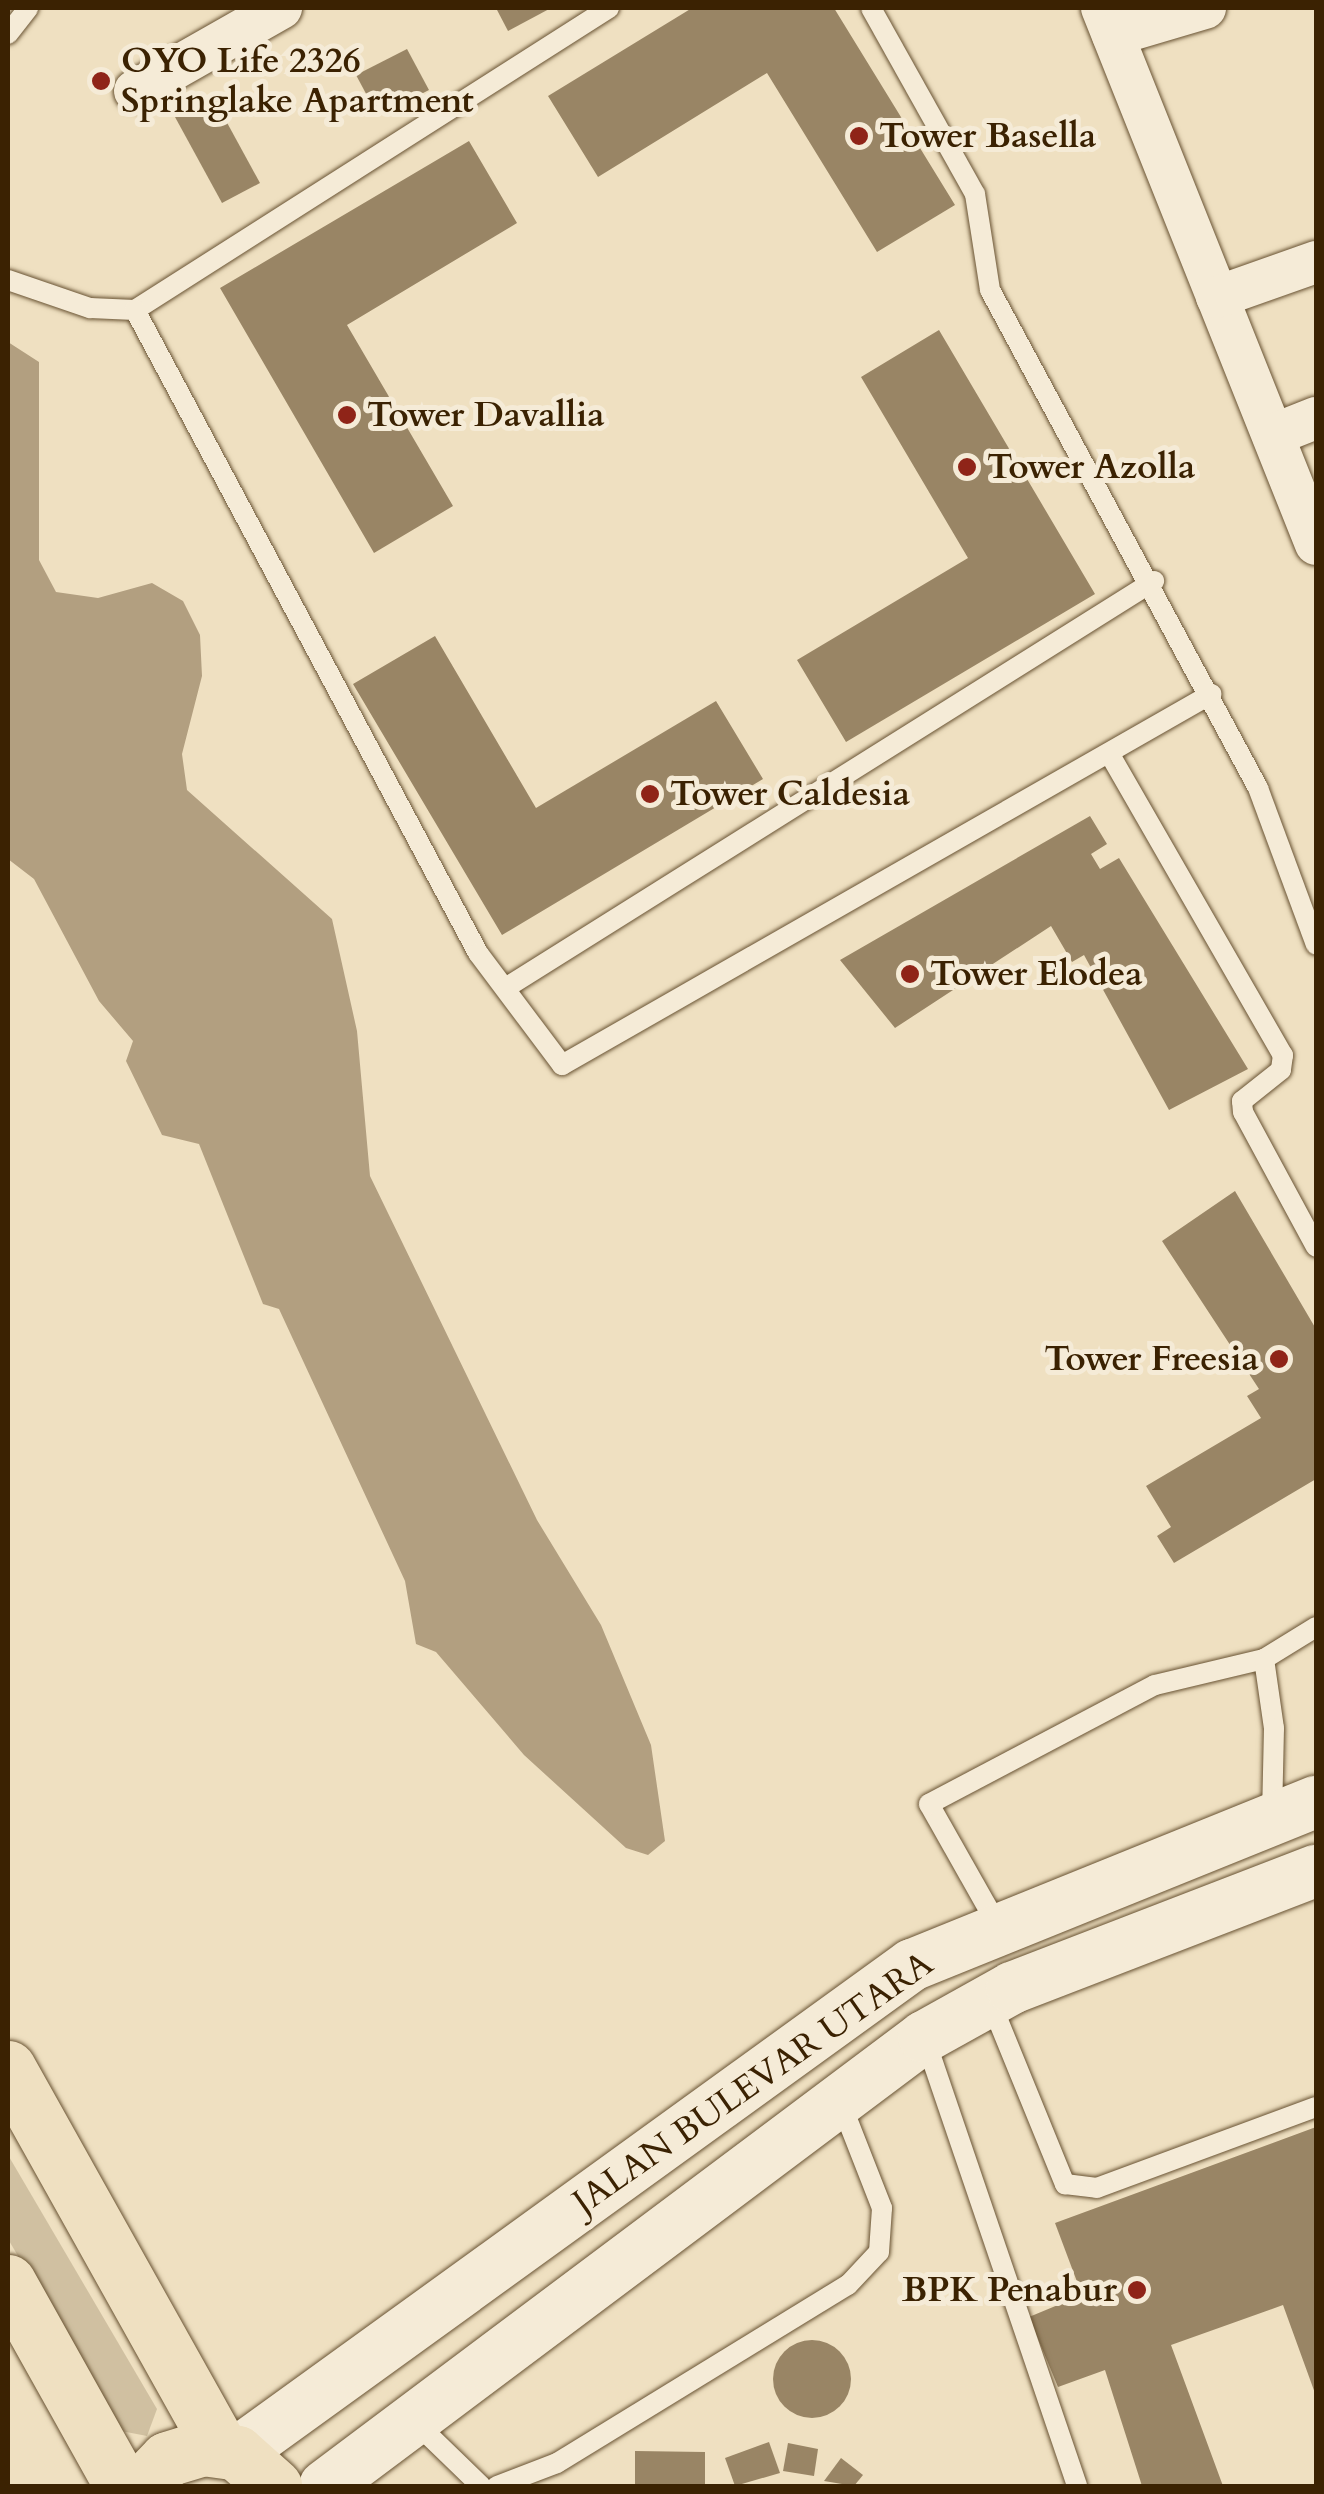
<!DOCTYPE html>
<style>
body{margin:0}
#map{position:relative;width:1324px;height:2494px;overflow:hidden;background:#efe0c1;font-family:Cardo,serif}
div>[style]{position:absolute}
.green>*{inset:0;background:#d0c0a1}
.water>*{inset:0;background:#b29f80}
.building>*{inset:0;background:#998565}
.round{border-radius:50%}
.roads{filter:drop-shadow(0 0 2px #685232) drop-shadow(0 0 2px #685232)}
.service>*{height:20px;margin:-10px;padding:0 10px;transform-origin:10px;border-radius:10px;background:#f5ebd7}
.minor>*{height:42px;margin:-21px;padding:0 21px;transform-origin:21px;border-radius:21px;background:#f5ebd7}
.tertiary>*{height:52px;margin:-26px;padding:0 26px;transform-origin:26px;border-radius:26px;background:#f5ebd7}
.primary>*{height:55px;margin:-27.5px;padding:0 27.5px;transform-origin:27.5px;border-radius:27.5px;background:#efe0c1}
.dots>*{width:28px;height:28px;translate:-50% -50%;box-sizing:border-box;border:5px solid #f5ebd7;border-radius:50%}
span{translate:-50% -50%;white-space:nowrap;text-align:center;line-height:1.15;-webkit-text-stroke:10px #f5ebd7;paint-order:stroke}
.poi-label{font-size:35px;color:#3b2202;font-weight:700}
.left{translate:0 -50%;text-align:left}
.right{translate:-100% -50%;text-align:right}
.street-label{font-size:35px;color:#3b2202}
.frame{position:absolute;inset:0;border:10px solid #3b2202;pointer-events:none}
</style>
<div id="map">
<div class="green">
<i style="clip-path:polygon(8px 2155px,157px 2409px,147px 2436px,121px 2431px,8px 2239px)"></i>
</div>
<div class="water">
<i style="clip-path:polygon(8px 342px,39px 362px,39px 560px,56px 592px,98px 598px,152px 583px,183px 601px,200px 635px,202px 676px,182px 754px,187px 790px,332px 919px,357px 1031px,370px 1176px,537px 1520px,601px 1625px,651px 1745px,665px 1841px,648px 1855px,626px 1848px,524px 1755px,436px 1652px,416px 1644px,405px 1581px,279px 1309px,263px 1304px,199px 1144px,162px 1135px,126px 1061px,133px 1041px,99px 1001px,34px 879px,8px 859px)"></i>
</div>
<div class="building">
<i style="clip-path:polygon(496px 8px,551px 8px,508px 31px)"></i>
<i style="clip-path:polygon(692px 8px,834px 8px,955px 205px,877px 252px,767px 73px,598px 177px,548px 96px)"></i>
<i style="clip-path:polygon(407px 49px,429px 90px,378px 116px,356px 75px)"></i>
<i style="clip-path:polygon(213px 97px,260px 183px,222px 203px,175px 117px)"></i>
<i style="clip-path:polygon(469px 141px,517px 223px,347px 325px,453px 506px,374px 553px,220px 288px)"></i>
<i style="clip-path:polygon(939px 330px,1095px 594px,846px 742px,797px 660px,968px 558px,861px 377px)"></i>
<i style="clip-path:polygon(435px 636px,536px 808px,716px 701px,763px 779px,502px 935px,353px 684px)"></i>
<i style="clip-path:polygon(1090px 816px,1107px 844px,1091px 854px,1100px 869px,1119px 858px,1248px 1069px,1169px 1110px,1084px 955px,1072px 962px,1051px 926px,895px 1028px,840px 960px)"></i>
<i style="clip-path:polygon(1235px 1191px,1316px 1329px,1316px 1479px,1174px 1563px,1157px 1536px,1171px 1527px,1146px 1486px,1261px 1418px,1247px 1396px,1259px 1389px,1162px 1241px)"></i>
<i style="clip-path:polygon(1316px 2127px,1316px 2396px,1283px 2305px,1171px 2345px,1223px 2486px,1142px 2486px,1105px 2370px,1058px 2387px,1029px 2317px,1082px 2295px,1055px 2223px)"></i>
<i class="round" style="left:773px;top:2340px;width:78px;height:78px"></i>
<i style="clip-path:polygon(769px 2442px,780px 2473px,735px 2486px,725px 2458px)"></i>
<i style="clip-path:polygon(788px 2443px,818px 2449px,814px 2476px,783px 2471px)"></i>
<i style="clip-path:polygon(635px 2451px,705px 2452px,705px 2485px,635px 2484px)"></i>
<i style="clip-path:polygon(841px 2458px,863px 2475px,854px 2486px,824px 2481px)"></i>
</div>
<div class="roads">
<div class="service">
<i style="left:871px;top:8px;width:213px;rotate:60.8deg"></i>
<i style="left:975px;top:194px;width:97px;rotate:81.1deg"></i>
<i style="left:990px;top:290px;width:566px;rotate:61.71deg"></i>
<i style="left:1258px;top:788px;width:167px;rotate:69.7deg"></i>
<i style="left:8px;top:34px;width:33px;rotate:-52deg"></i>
<i style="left:8px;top:280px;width:87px;rotate:18.9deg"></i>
<i style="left:90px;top:308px;width:45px;rotate:2.5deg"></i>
<i style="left:135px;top:310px;width:562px;rotate:-32.5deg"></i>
<i style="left:135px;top:310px;width:729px;rotate:61.92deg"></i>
<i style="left:478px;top:953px;width:140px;rotate:53.1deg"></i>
<i style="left:562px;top:1065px;width:748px;rotate:-29.75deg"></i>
<i style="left:1109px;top:753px;width:349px;rotate:60.1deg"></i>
<i style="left:1283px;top:1055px;width:15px;rotate:98deg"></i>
<i style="left:1281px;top:1070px;width:50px;rotate:141.5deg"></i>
<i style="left:1242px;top:1101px;width:11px;rotate:85deg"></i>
<i style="left:1243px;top:1112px;width:153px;rotate:61.6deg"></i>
<i style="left:507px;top:987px;width:764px;rotate:-32.11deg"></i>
<i style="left:1264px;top:1659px;width:70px;rotate:81.8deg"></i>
<i style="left:1274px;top:1728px;width:88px;rotate:91.3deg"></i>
<i style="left:998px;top:1926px;width:140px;rotate:-119.5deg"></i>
<i style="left:929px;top:1804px;width:255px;rotate:-27.8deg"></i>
<i style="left:1155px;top:1685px;width:112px;rotate:-13.4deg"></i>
<i style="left:1264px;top:1659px;width:61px;rotate:-31.6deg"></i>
<i style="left:991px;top:2003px;width:196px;rotate:67.8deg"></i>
<i style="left:1065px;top:2184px;width:32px;rotate:7deg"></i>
<i style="left:1097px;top:2188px;width:233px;rotate:-20.3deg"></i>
<i style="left:925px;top:2039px;width:472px;rotate:71.2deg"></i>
<i style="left:415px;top:2422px;width:92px;rotate:44.1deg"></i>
<i style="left:497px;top:2486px;width:64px;rotate:-21deg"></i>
<i style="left:557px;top:2463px;width:341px;rotate:-31.5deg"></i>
<i style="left:848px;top:2285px;width:45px;rotate:-46.8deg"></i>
<i style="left:879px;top:2252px;width:44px;rotate:-86.1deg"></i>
<i style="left:882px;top:2208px;width:115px;rotate:-111.4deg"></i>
</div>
<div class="minor">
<i style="left:1102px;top:8px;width:577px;rotate:68.24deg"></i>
<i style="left:1113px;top:35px;width:96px;rotate:-16.4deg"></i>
<i style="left:135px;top:91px;width:168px;rotate:-29.6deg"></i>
<i style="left:1217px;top:297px;width:105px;rotate:-19.5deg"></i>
<i style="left:1273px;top:435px;width:46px;rotate:-21.6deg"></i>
</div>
<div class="tertiary">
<i style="left:237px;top:2453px;width:833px;rotate:-35.87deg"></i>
<i style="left:912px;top:1965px;width:436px;rotate:-22deg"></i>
<i style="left:325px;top:2486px;width:749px;rotate:-36.85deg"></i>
<i style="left:924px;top:2037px;width:101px;rotate:-29.1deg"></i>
<i style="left:1012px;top:1988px;width:326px;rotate:-21.1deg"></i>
</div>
<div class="primary">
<i style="left:8px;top:2068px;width:435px;rotate:60.8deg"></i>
<i style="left:8px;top:2282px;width:234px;rotate:60.8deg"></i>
<i style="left:141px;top:2486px;width:37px;rotate:-46deg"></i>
<i style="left:167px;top:2459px;width:38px;rotate:-17deg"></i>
<i style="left:203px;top:2448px;width:34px;rotate:8deg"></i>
<i style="left:237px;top:2453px;width:50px;rotate:41.7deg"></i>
</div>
</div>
<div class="dots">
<i style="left:101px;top:81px;background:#8f2418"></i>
<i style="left:859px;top:136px;background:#8f2418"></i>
<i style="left:347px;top:415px;background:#8f2418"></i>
<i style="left:967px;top:467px;background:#8f2418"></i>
<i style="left:650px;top:794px;background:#8f2418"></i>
<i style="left:910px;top:974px;background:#8f2418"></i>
<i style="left:1279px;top:1359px;background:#8f2418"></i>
<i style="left:1137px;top:2290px;background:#8f2418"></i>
</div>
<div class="poi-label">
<span class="left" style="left:121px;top:81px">OYO Life 2326<br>Springlake Apartment</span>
<span class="left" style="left:879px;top:136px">Tower Basella</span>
<span class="left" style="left:367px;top:415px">Tower Davallia</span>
<span class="left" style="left:987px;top:467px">Tower Azolla</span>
<span class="left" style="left:670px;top:794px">Tower Caldesia</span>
<span class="left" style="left:930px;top:974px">Tower Elodea</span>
<span class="right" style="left:1259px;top:1359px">Tower Freesia</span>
<span class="right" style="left:1117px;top:2290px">BPK Penabur</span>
</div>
<div class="street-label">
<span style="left:753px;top:2083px;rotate:-35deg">JALAN BULEVAR UTARA</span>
</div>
<div class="frame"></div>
</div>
